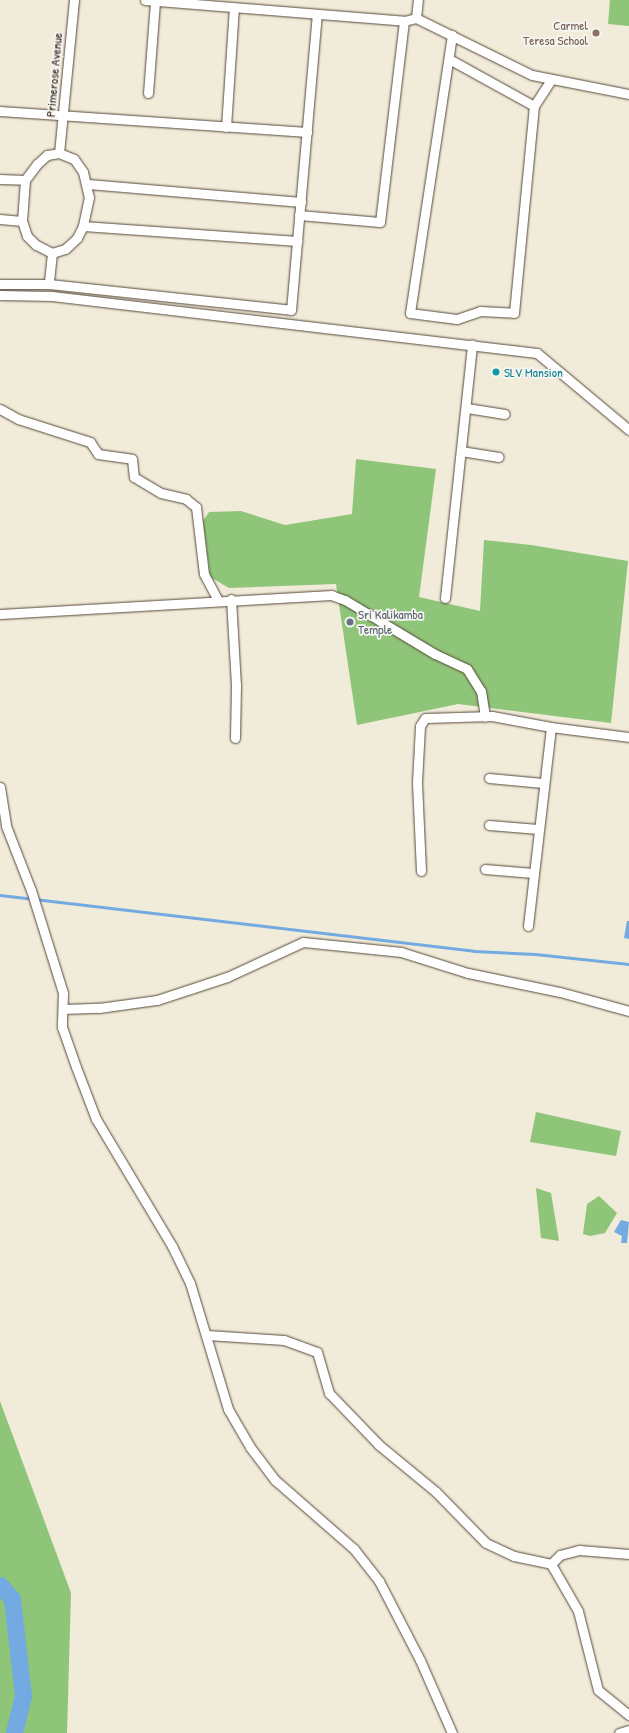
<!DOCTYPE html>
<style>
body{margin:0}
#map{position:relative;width:629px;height:1733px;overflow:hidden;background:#f1ebd9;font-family:"Patrick Hand",sans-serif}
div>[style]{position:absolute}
.green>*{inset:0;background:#8ec578}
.water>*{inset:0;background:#73aae1}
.stream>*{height:3px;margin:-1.5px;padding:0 1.5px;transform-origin:1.5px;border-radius:1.5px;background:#73aae1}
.river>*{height:17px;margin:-8.5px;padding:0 8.5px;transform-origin:8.5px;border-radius:8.5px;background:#73aae1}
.roads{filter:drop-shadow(0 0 1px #56473a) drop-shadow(0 0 1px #56473a)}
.minor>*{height:9px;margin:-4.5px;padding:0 4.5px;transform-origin:4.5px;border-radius:4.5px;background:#fff}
.dots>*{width:11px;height:11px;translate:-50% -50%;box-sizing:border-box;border:2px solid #f6f6f2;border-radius:50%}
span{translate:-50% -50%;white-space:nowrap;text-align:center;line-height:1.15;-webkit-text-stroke:3.5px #f6f6f2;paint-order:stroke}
.education-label{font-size:13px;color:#785e54}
.right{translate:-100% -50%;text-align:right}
.street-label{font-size:13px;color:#3b2a1e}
.culture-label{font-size:13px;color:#0d838f}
.left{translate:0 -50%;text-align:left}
.worship-label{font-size:13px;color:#5b616d}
</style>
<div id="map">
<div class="green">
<i style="clip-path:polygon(610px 0,629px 0,629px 26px,608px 24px)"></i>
<i style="clip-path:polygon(356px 459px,436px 469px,419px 597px,480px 611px,484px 540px,531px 545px,628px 561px,611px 723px,458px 704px,357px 725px,336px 584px,229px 588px,210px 577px,203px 521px,209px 512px,241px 511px,285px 525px,352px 514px)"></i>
<i style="clip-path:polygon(536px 1112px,621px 1131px,616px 1156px,530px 1142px)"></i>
<i style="clip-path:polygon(536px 1188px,551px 1193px,559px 1241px,541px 1238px)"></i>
<i style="clip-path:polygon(599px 1196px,617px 1213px,605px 1233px,590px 1236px,583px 1234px,587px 1204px)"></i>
<i style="clip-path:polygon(0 1401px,71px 1593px,67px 1733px,0 1733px)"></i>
</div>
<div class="water">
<i style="clip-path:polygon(627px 921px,629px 921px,629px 939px,624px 938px)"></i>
<i style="clip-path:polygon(621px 1220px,629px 1222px,627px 1243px,621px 1243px,622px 1236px,614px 1232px)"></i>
</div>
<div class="stream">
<i style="left:0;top:895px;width:477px;rotate:6.7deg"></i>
<i style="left:474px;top:951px;width:61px;rotate:2.8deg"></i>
<i style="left:535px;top:954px;width:95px;rotate:6.1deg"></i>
</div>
<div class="river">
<i style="left:0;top:1585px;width:18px;rotate:49deg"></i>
<i style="left:12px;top:1599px;width:98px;rotate:83.5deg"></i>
<i style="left:23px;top:1696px;width:38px;rotate:104deg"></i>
</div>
<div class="roads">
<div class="minor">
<i style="left:145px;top:0;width:260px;rotate:4.6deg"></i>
<i style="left:404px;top:21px;width:12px;rotate:-14deg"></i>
<i style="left:416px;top:18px;width:129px;rotate:26.2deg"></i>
<i style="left:532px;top:75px;width:99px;rotate:11.1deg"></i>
<i style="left:416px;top:18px;width:18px;rotate:-84deg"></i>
<i style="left:452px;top:35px;width:281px;rotate:98.6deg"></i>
<i style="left:410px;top:313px;width:47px;rotate:7.3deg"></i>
<i style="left:457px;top:319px;width:24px;rotate:-19deg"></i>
<i style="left:480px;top:311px;width:34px;rotate:3deg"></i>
<i style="left:514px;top:313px;width:208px;rotate:-84.5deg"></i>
<i style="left:534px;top:106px;width:31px;rotate:-57deg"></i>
<i style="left:449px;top:59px;width:97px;rotate:28.9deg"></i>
<i style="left:148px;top:93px;width:92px;rotate:-85.6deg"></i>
<i style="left:0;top:111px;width:308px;rotate:3.9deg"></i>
<i style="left:226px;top:127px;width:119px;rotate:-86.2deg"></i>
<i style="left:59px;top:153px;width:16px;rotate:22deg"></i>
<i style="left:74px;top:159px;width:16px;rotate:55deg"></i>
<i style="left:83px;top:172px;width:26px;rotate:77deg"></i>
<i style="left:89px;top:197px;width:30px;rotate:102deg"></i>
<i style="left:83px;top:226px;width:13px;rotate:117deg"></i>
<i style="left:77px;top:238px;width:16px;rotate:137deg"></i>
<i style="left:65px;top:249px;width:14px;rotate:163deg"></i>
<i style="left:52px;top:253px;width:18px;rotate:-153deg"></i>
<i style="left:36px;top:245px;width:13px;rotate:-135deg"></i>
<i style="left:27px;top:236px;width:16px;rotate:-108deg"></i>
<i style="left:22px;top:221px;width:41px;rotate:-85.8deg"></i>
<i style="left:25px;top:180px;width:20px;rotate:-53deg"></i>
<i style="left:37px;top:164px;width:13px;rotate:-42deg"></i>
<i style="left:47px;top:155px;width:12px;rotate:-9deg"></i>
<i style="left:59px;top:153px;width:154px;rotate:-84.4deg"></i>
<i style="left:0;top:179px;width:25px;rotate:2deg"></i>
<i style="left:88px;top:184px;width:214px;rotate:4.8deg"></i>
<i style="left:299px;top:215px;width:81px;rotate:4.9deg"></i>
<i style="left:380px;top:222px;width:202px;rotate:-83.2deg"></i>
<i style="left:0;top:219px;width:22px;rotate:5deg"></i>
<i style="left:83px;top:226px;width:215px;rotate:4deg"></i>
<i style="left:52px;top:253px;width:31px;rotate:96deg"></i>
<i style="left:49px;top:284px;width:243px;rotate:6.1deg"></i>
<i style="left:291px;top:310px;width:297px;rotate:-85deg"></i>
<i style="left:0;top:284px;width:49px"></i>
<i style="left:0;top:295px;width:52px;rotate:1.1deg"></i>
<i style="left:52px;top:296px;width:488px;rotate:6.7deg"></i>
<i style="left:537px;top:353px;width:120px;rotate:39.9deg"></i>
<i style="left:467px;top:408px;width:38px;rotate:9deg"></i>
<i style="left:0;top:409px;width:21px;rotate:29deg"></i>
<i style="left:18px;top:419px;width:76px;rotate:17.7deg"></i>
<i style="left:90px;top:442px;width:14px;rotate:56deg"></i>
<i style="left:98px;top:454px;width:34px;rotate:8deg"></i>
<i style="left:132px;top:459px;width:18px;rotate:84deg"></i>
<i style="left:134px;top:477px;width:31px;rotate:31deg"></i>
<i style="left:161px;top:493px;width:26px;rotate:13deg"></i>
<i style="left:186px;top:499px;width:13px;rotate:39deg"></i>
<i style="left:196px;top:507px;width:67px;rotate:83.2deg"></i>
<i style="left:204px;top:574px;width:30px;rotate:62deg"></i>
<i style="left:461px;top:451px;width:38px;rotate:9deg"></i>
<i style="left:445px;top:598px;width:255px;rotate:-83.9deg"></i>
<i style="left:231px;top:599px;width:86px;rotate:86.7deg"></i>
<i style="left:236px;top:685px;width:53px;rotate:91.1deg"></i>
<i style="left:0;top:614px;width:332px;rotate:-3.3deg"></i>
<i style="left:331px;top:595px;width:15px;rotate:20deg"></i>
<i style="left:345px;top:600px;width:105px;rotate:31deg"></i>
<i style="left:435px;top:654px;width:35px;rotate:25deg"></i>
<i style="left:467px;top:669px;width:26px;rotate:58deg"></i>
<i style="left:481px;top:691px;width:26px;rotate:81deg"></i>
<i style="left:489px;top:778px;width:54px;rotate:5.3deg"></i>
<i style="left:0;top:787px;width:39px;rotate:81deg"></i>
<i style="left:6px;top:826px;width:69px;rotate:68.7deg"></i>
<i style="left:31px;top:890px;width:108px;rotate:72.7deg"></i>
<i style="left:63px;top:993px;width:34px;rotate:92deg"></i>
<i style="left:62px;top:1027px;width:42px;rotate:70.7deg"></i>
<i style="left:76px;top:1067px;width:56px;rotate:69deg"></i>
<i style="left:96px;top:1119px;width:148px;rotate:59.1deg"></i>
<i style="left:172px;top:1246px;width:41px;rotate:64.1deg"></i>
<i style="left:190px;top:1283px;width:132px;rotate:73.2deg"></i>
<i style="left:228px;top:1409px;width:44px;rotate:59.9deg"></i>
<i style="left:250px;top:1447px;width:41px;rotate:52.9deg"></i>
<i style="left:275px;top:1480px;width:105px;rotate:41.1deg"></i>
<i style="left:354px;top:1549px;width:41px;rotate:52deg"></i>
<i style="left:379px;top:1581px;width:89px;rotate:62.6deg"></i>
<i style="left:420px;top:1660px;width:80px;rotate:66.3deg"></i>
<i style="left:489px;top:825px;width:49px;rotate:4.7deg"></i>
<i style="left:485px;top:869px;width:48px;rotate:4.8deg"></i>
<i style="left:421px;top:871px;width:89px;rotate:-92.6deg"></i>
<i style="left:417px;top:782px;width:56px;rotate:-86.9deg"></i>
<i style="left:420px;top:726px;width:9px;rotate:-58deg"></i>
<i style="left:425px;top:718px;width:67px;rotate:-1.7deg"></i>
<i style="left:492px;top:716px;width:60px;rotate:10.6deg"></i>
<i style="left:528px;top:926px;width:200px;rotate:-83.4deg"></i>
<i style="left:551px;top:727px;width:79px;rotate:7.3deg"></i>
<i style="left:63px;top:1009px;width:36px;rotate:-2deg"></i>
<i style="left:99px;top:1008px;width:59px;rotate:-7.9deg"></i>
<i style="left:157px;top:1000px;width:74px;rotate:-18.2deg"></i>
<i style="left:227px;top:977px;width:84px;rotate:-24.7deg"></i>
<i style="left:303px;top:942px;width:99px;rotate:5.8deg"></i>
<i style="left:401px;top:952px;width:70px;rotate:17.4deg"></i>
<i style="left:468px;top:973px;width:94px;rotate:11.7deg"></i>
<i style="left:560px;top:992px;width:72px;rotate:15.4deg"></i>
<i style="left:207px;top:1335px;width:77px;rotate:3.7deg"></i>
<i style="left:284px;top:1340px;width:35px;rotate:20deg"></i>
<i style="left:317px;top:1352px;width:43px;rotate:73.7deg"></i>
<i style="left:329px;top:1393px;width:72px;rotate:46.1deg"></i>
<i style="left:379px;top:1445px;width:74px;rotate:39.5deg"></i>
<i style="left:436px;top:1492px;width:71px;rotate:45.6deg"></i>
<i style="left:486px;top:1543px;width:31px;rotate:25deg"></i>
<i style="left:514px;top:1556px;width:38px;rotate:12deg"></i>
<i style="left:551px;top:1564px;width:54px;rotate:60.1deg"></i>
<i style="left:578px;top:1611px;width:81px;rotate:75.8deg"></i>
<i style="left:598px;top:1690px;width:40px;rotate:39deg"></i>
<i style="left:551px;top:1564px;width:13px;rotate:-45deg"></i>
<i style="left:560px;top:1555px;width:20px;rotate:-15deg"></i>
<i style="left:579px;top:1550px;width:50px;rotate:4.6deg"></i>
<i style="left:619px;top:1733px;width:10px;rotate:-17deg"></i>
</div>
</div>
<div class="dots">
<i style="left:596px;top:33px;background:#8d6e63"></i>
<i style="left:496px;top:372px;background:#0f9aa8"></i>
<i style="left:350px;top:622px;background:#6b7280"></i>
</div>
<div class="education-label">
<span class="right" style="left:588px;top:33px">Carmel<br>Teresa School</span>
</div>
<div class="street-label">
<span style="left:54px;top:75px;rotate:-85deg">Primerose Avenue</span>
</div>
<div class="culture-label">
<span class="left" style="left:504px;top:372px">SLV Mansion</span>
</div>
<div class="worship-label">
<span class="left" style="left:358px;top:622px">Sri Kalikamba<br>Temple</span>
</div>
</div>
